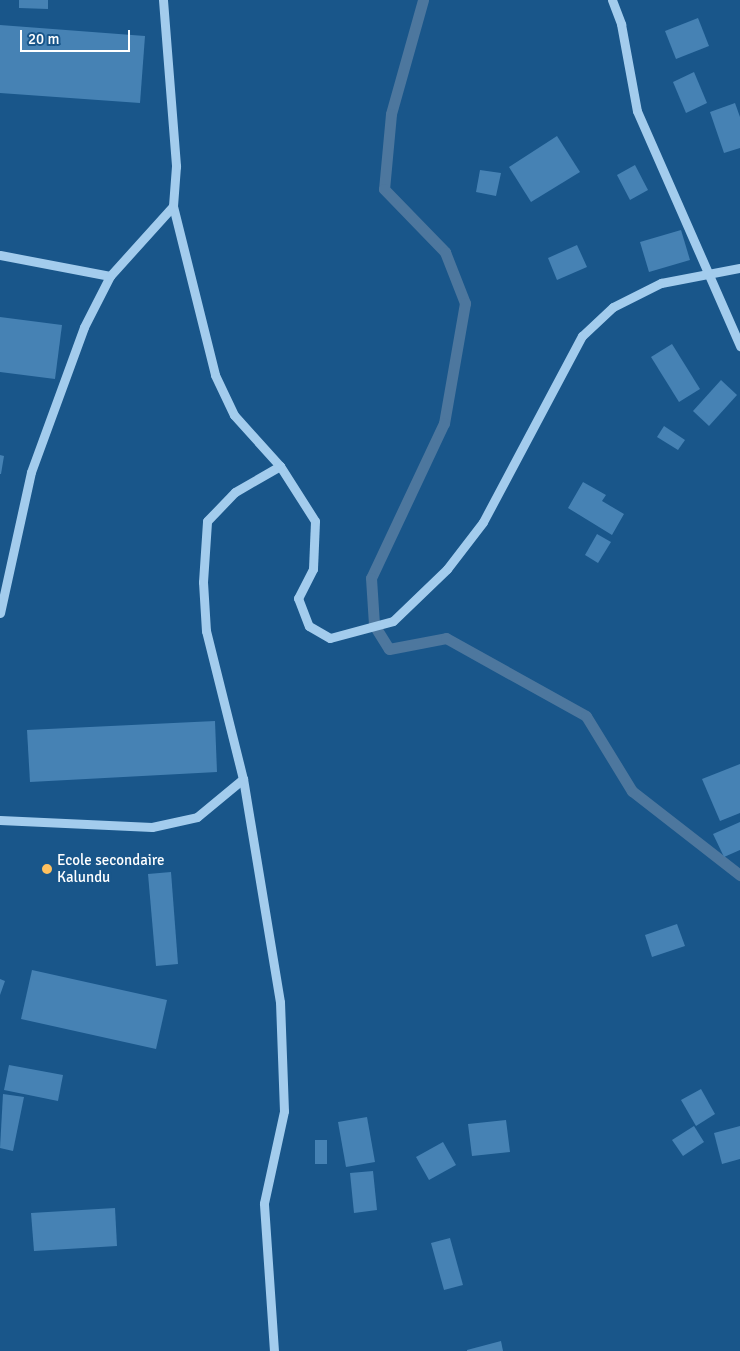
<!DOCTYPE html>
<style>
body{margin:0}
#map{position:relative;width:740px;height:1351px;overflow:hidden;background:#19568a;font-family:Signika,sans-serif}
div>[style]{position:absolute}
.stream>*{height:11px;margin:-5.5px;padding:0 5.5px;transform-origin:5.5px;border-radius:5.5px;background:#4d779e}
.building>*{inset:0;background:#4682b4}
.minor>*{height:9px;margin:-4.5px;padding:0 4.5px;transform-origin:4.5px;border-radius:4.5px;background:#a3cced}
.dots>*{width:14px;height:14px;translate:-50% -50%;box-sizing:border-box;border:2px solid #19568a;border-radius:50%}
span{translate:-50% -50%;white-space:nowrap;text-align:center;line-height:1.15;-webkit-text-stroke:4.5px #19568a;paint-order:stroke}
.poi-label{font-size:15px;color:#fff}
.left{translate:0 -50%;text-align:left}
.scale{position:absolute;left:20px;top:30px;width:110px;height:22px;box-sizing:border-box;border:2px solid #fff;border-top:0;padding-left:6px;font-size:15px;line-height:18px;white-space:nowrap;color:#fff;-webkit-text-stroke:4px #19568a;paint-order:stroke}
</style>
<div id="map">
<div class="stream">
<i style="left:423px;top:0;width:118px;rotate:105.7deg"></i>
<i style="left:391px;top:114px;width:75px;rotate:95.3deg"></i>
<i style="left:384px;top:189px;width:88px;rotate:45.9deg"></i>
<i style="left:445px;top:252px;width:55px;rotate:68.6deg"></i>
<i style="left:465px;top:303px;width:122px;rotate:99.9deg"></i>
<i style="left:444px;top:423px;width:171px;rotate:115.2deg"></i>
<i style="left:371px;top:578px;width:47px;rotate:86.3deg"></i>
<i style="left:374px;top:625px;width:28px;rotate:58deg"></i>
<i style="left:389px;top:649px;width:58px;rotate:-10.9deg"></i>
<i style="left:446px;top:638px;width:160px;rotate:29.1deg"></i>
<i style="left:586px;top:716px;width:88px;rotate:58.5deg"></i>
<i style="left:632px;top:791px;width:137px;rotate:37.9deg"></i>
</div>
<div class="building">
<i style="clip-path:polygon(19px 0,48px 0,48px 9px,19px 8px)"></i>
<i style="clip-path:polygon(698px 18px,709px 46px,676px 59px,665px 31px)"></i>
<i style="clip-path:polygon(0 25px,145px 36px,140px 103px,0 93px)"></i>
<i style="clip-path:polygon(694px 72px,707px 103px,686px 113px,673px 82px)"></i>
<i style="clip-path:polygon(735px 103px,740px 117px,740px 148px,724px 153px,710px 112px)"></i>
<i style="clip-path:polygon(557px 136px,580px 172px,531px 202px,509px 167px)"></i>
<i style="clip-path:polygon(635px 165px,648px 190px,630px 200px,617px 175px)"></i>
<i style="clip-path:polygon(480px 170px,501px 173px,496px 196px,476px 192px)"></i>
<i style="clip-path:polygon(681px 230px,690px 260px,649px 272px,640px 242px)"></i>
<i style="clip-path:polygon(577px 245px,587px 267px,557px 280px,548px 258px)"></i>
<i style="clip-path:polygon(0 317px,62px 325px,55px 379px,0 372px)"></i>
<i style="clip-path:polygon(672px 344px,700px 389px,679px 402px,651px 357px)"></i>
<i style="clip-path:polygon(721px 380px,737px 395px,709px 426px,693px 411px)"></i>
<i style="clip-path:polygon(664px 426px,685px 440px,678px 450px,657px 437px)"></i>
<i style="clip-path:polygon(0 455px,4px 456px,1px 474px,0 474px)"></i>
<i style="clip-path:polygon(583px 482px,606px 495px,602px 501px,624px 514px,612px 535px,568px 508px)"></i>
<i style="clip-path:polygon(597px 534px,611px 542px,598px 563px,585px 555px)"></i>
<i style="clip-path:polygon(215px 721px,217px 772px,30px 782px,27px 730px)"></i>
<i style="clip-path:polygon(740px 764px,740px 813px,720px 821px,702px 779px)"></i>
<i style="clip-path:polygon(740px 822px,740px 850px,724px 857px,713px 834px)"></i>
<i style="clip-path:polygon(171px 872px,178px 964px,156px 966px,148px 874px)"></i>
<i style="clip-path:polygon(677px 924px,685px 946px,652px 957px,645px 935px)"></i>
<i style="clip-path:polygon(32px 970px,167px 1000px,156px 1049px,21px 1019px)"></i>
<i style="clip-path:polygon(0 979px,5px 981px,0 995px)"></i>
<i style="clip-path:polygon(9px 1065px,63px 1075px,58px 1101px,4px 1090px)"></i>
<i style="clip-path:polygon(701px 1089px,715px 1114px,696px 1126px,681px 1100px)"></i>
<i style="clip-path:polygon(3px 1094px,24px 1097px,13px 1151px,0 1148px)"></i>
<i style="clip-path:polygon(367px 1117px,375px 1162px,346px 1167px,338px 1122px)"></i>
<i style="clip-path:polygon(506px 1120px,510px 1152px,472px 1156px,468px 1124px)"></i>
<i style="clip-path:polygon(694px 1126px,704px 1142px,683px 1156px,672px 1140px)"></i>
<i style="clip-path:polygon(740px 1126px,740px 1159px,722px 1164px,714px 1133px)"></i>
<i style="clip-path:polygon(315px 1140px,327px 1140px,327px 1164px,315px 1164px)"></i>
<i style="clip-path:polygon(443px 1142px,456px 1165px,429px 1180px,416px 1157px)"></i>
<i style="clip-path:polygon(373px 1171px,377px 1210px,354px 1213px,350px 1173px)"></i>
<i style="clip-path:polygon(115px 1208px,117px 1246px,34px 1251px,31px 1213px)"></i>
<i style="clip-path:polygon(450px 1238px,463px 1285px,444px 1290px,431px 1243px)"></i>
<i style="clip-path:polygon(501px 1341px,503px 1351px,467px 1351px,467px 1350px)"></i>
</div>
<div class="minor">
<i style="left:163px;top:0;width:167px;rotate:85.5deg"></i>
<i style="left:176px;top:166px;width:40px;rotate:94.3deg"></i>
<i style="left:173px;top:206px;width:174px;rotate:76deg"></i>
<i style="left:215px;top:375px;width:44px;rotate:64.6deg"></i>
<i style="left:234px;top:415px;width:69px;rotate:48deg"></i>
<i style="left:280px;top:466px;width:65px;rotate:57.5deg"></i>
<i style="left:315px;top:521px;width:48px;rotate:92.4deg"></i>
<i style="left:313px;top:569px;width:33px;rotate:117deg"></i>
<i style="left:298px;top:598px;width:30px;rotate:69deg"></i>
<i style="left:309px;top:626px;width:24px;rotate:30deg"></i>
<i style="left:330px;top:638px;width:65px;rotate:-15.1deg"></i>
<i style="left:393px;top:621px;width:75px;rotate:-43.9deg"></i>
<i style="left:447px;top:569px;width:59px;rotate:-52.5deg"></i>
<i style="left:483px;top:522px;width:211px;rotate:-62deg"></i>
<i style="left:582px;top:336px;width:42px;rotate:-43.1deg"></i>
<i style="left:613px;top:307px;width:54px;rotate:-26.6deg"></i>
<i style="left:661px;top:283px;width:80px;rotate:-10.8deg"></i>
<i style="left:612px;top:0;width:26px;rotate:69deg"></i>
<i style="left:621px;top:24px;width:88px;rotate:79.6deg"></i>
<i style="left:637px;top:111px;width:257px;rotate:66.3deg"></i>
<i style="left:0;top:255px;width:112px;rotate:10.8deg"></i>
<i style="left:110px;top:276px;width:94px;rotate:-48deg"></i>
<i style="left:0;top:613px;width:144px;rotate:-77.6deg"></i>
<i style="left:31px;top:472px;width:154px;rotate:-69.9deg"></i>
<i style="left:84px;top:327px;width:57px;rotate:-63deg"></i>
<i style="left:0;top:820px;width:152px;rotate:2.6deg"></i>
<i style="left:152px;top:827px;width:46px;rotate:-12.5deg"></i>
<i style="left:197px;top:817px;width:60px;rotate:-39.6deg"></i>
<i style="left:274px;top:1351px;width:148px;rotate:-93.9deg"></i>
<i style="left:264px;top:1203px;width:94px;rotate:-77.7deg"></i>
<i style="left:284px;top:1111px;width:109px;rotate:-92.1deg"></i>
<i style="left:280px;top:1002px;width:226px;rotate:-99.4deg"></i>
<i style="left:243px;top:779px;width:153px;rotate:-104deg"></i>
<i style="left:206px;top:631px;width:49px;rotate:-93.5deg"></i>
<i style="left:203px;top:582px;width:61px;rotate:-86.2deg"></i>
<i style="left:207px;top:521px;width:40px;rotate:-46deg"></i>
<i style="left:235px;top:492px;width:52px;rotate:-30deg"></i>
</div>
<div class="dots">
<i style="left:47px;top:869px;background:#ffc15f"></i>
</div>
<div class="poi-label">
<span class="left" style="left:57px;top:869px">Ecole secondaire<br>Kalundu</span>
</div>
<div class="scale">20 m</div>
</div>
